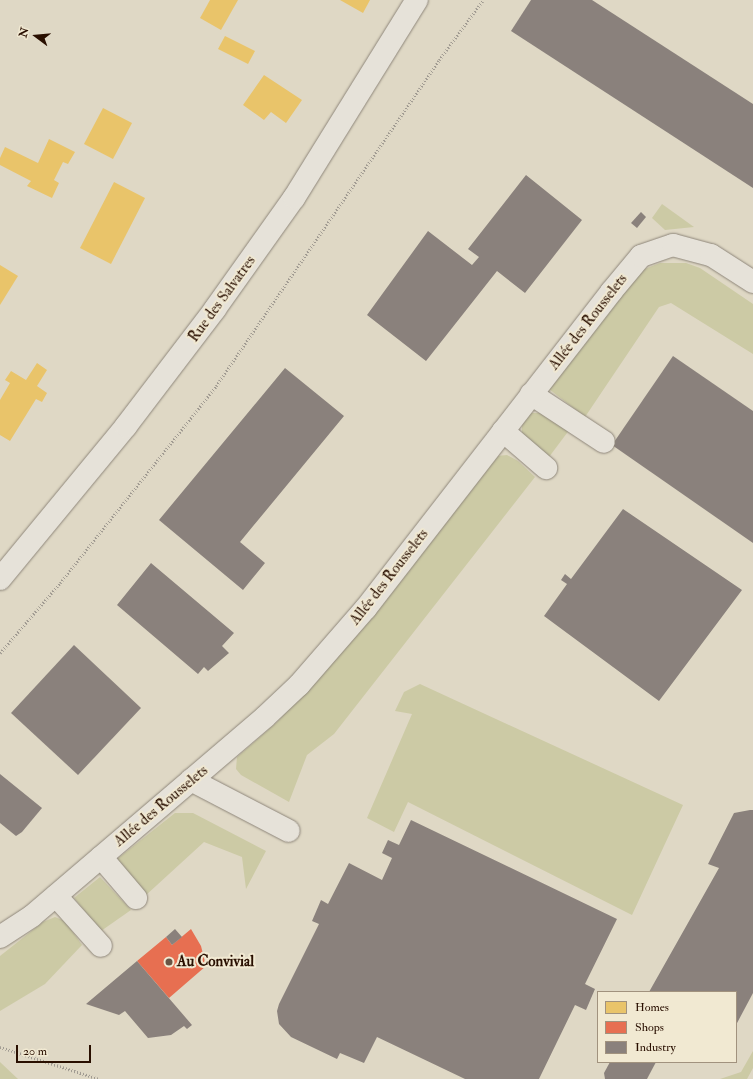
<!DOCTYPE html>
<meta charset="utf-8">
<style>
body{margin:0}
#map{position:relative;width:753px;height:1079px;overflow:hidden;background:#dfd8c5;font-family:"IM FELL Double Pica",serif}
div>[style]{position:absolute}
.green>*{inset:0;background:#cccaa5}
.homes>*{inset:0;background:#e9c46a}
.shops>*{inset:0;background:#e76f51}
.industry>*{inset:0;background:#8a817c}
.path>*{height:2.5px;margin-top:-1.25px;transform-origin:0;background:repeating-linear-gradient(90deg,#a19b92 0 1px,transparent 0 3px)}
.roads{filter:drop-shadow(0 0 1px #8e867a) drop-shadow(0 0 1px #8e867a)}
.minor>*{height:22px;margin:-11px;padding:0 11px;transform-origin:11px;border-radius:11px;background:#e6e2d9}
.dots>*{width:11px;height:11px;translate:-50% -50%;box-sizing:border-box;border:2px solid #f1e9d2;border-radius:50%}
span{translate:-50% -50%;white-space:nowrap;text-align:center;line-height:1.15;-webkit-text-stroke:4px #f1e9d2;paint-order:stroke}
.street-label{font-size:15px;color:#290f00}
.poi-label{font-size:15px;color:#290f00;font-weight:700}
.left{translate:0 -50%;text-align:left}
.legend{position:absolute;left:597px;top:991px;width:140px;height:72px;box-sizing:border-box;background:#f1e9d2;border:1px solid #a1927e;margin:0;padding:5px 7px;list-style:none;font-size:12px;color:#290f00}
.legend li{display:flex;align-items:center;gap:8px;height:20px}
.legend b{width:20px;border:1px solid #a1927e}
.north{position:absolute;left:16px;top:16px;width:40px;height:40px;-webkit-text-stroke:3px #f1e9d2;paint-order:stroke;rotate:286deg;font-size:11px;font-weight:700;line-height:16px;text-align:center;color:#290f00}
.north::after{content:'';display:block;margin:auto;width:14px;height:18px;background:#290f00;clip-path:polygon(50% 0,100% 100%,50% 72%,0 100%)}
.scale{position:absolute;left:16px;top:1045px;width:75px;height:18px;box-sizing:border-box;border:2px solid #290f00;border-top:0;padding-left:5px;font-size:12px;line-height:14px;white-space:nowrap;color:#290f00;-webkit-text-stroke:3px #f1e9d2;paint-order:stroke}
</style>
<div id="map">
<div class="green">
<i style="clip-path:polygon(662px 204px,694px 227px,665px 230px,652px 218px)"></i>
<i style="clip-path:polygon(660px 263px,686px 263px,700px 268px,753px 304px,753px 354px,671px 303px,659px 307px,585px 417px,549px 389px,637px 272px)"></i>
<i style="clip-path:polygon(529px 413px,542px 413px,570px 429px,549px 457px,522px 433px,522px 420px)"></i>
<i style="clip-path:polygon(507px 455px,518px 461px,535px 477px,334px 734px,307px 755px,289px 802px,241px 775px,236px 769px,237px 757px,277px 722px,326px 669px,497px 456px)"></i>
<i style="clip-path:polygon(420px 684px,683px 805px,632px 915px,408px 802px,394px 832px,367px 818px,412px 714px,395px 711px,404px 692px)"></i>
<i style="clip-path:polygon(175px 813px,193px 813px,266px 851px,246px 889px,242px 857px,204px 842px,145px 896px,117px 859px)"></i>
<i style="clip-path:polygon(100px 877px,131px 910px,101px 931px,74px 898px)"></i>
<i style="clip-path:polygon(55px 917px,65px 921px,82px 945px,45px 984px,0 1011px,0 956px,43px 922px)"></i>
<i style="clip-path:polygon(753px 1051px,753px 1068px,747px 1079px,720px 1079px,741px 1072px)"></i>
<i style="clip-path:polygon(0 1062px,18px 1079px,0 1079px)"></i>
</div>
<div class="homes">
<i style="clip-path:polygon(210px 0,238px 0,221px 30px,200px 18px)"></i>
<i style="clip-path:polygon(340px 0,370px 0,363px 13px)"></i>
<i style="clip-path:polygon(225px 36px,255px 51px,248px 64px,218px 49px)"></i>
<i style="clip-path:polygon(264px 75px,302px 100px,286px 123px,271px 112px,264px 120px,243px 105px)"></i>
<i style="clip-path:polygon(103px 108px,132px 123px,113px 159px,84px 144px)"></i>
<i style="clip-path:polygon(49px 139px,75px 152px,68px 164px,63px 162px,54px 180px,59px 183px,52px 198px,27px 186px,31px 181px,0 165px,0 158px,5px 147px,38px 163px)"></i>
<i style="clip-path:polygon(114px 182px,145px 198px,111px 264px,80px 248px)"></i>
<i style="clip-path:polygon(0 265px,18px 276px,0 305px)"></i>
<i style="clip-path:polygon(37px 363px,47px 370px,37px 386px,47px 393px,42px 402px,36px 399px,10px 441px,0 435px,0 400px,10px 383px,5px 380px,11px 371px,26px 380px)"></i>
</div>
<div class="shops">
<i style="clip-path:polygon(191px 929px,201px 946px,206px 966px,169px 998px,137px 961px,166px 937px,172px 945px)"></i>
</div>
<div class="industry">
<i style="clip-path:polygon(531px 0,592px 0,753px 104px,753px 188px,511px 31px)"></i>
<i style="clip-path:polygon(526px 175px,582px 220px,525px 293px,497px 271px,426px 361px,367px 315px,428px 231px,472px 265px,479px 257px,468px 249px)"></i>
<i style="clip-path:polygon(641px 212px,646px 217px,637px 228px,631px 223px)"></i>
<i style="clip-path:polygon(673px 356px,753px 411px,753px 543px,612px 445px)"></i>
<i style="clip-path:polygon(285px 368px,344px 416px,240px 542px,265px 563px,243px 590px,159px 520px)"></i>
<i style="clip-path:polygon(623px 509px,742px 590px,659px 701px,544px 616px,567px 584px,561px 580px,565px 574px,571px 579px)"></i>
<i style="clip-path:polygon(151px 563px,234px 633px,222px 646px,229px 653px,208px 671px,204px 667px,198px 674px,117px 605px)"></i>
<i style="clip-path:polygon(74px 645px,141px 708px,78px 775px,11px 713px)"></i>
<i style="clip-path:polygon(0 774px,42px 808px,22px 832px,16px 836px,0 823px)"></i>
<i style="clip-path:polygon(750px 810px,753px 810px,753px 993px,736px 1025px,736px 992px,649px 992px,719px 868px,708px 864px,734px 813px)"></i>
<i style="clip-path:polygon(411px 820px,617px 919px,585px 984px,595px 989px,586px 1010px,575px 1005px,539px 1079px,465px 1079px,377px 1037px,364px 1063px,340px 1053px,337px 1059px,291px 1037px,279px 1024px,277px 1011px,279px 1004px,319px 924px,312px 921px,321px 900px,328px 904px,349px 863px,382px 880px,392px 858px,382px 853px,388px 840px,399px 845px)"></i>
<i style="clip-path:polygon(175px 929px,182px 937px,172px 945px,166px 937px)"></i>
<i style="clip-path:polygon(137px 961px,192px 1025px,187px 1029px,184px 1026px,171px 1035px,148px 1038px,125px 1011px,119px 1015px,86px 1004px)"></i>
<i style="clip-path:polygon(610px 1062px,656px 1062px,647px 1079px,605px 1079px,604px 1073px)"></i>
</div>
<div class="path">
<i style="left:0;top:653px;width:92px;rotate:-49.4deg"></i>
<i style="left:60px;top:583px;width:251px;rotate:-51.6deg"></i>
<i style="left:216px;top:386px;width:395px;rotate:-55.6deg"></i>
<i style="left:439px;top:60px;width:74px;rotate:-53.7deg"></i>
<i style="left:0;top:1047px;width:104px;rotate:17.9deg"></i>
</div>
<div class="roads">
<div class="minor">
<i style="left:531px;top:394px;width:87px;rotate:33.3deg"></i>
<i style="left:503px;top:431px;width:57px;rotate:40.7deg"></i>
<i style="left:0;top:579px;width:198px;rotate:-50.5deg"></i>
<i style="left:126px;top:426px;width:147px;rotate:-52.7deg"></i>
<i style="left:215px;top:309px;width:136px;rotate:-54.6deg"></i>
<i style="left:294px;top:198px;width:233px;rotate:-58.2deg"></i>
<i style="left:191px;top:780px;width:110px;rotate:27.5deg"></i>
<i style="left:101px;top:857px;width:54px;rotate:49.5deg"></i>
<i style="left:56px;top:896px;width:67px;rotate:48deg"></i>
<i style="left:0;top:937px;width:38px;rotate:-33deg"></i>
<i style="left:32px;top:916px;width:306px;rotate:-40.5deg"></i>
<i style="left:265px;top:717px;width:47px;rotate:-43.3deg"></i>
<i style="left:299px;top:685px;width:102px;rotate:-49deg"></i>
<i style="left:366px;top:608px;width:400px;rotate:-52.2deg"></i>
<i style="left:611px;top:292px;width:47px;rotate:-50.2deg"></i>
<i style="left:641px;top:256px;width:34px;rotate:-19deg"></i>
<i style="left:673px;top:245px;width:39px;rotate:15deg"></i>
<i style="left:711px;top:255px;width:50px;rotate:32.7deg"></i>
</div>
</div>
<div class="dots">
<i style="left:169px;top:962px;background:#695545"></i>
</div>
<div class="street-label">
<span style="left:222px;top:299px;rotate:-54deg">Rue des Salvatres</span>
<span style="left:588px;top:322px;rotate:-52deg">Allée des Rousselets</span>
<span style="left:389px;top:577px;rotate:-52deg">Allée des Rousselets</span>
<span style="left:161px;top:806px;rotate:-40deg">Allée des Rousselets</span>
</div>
<div class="poi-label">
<span class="left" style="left:177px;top:962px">Au Convivial</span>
</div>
<ul class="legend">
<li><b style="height:11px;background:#e9c46a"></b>Homes</li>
<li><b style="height:11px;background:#e76f51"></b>Shops</li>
<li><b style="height:11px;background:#8a817c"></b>Industry</li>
</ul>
<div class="north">N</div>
<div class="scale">20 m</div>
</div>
